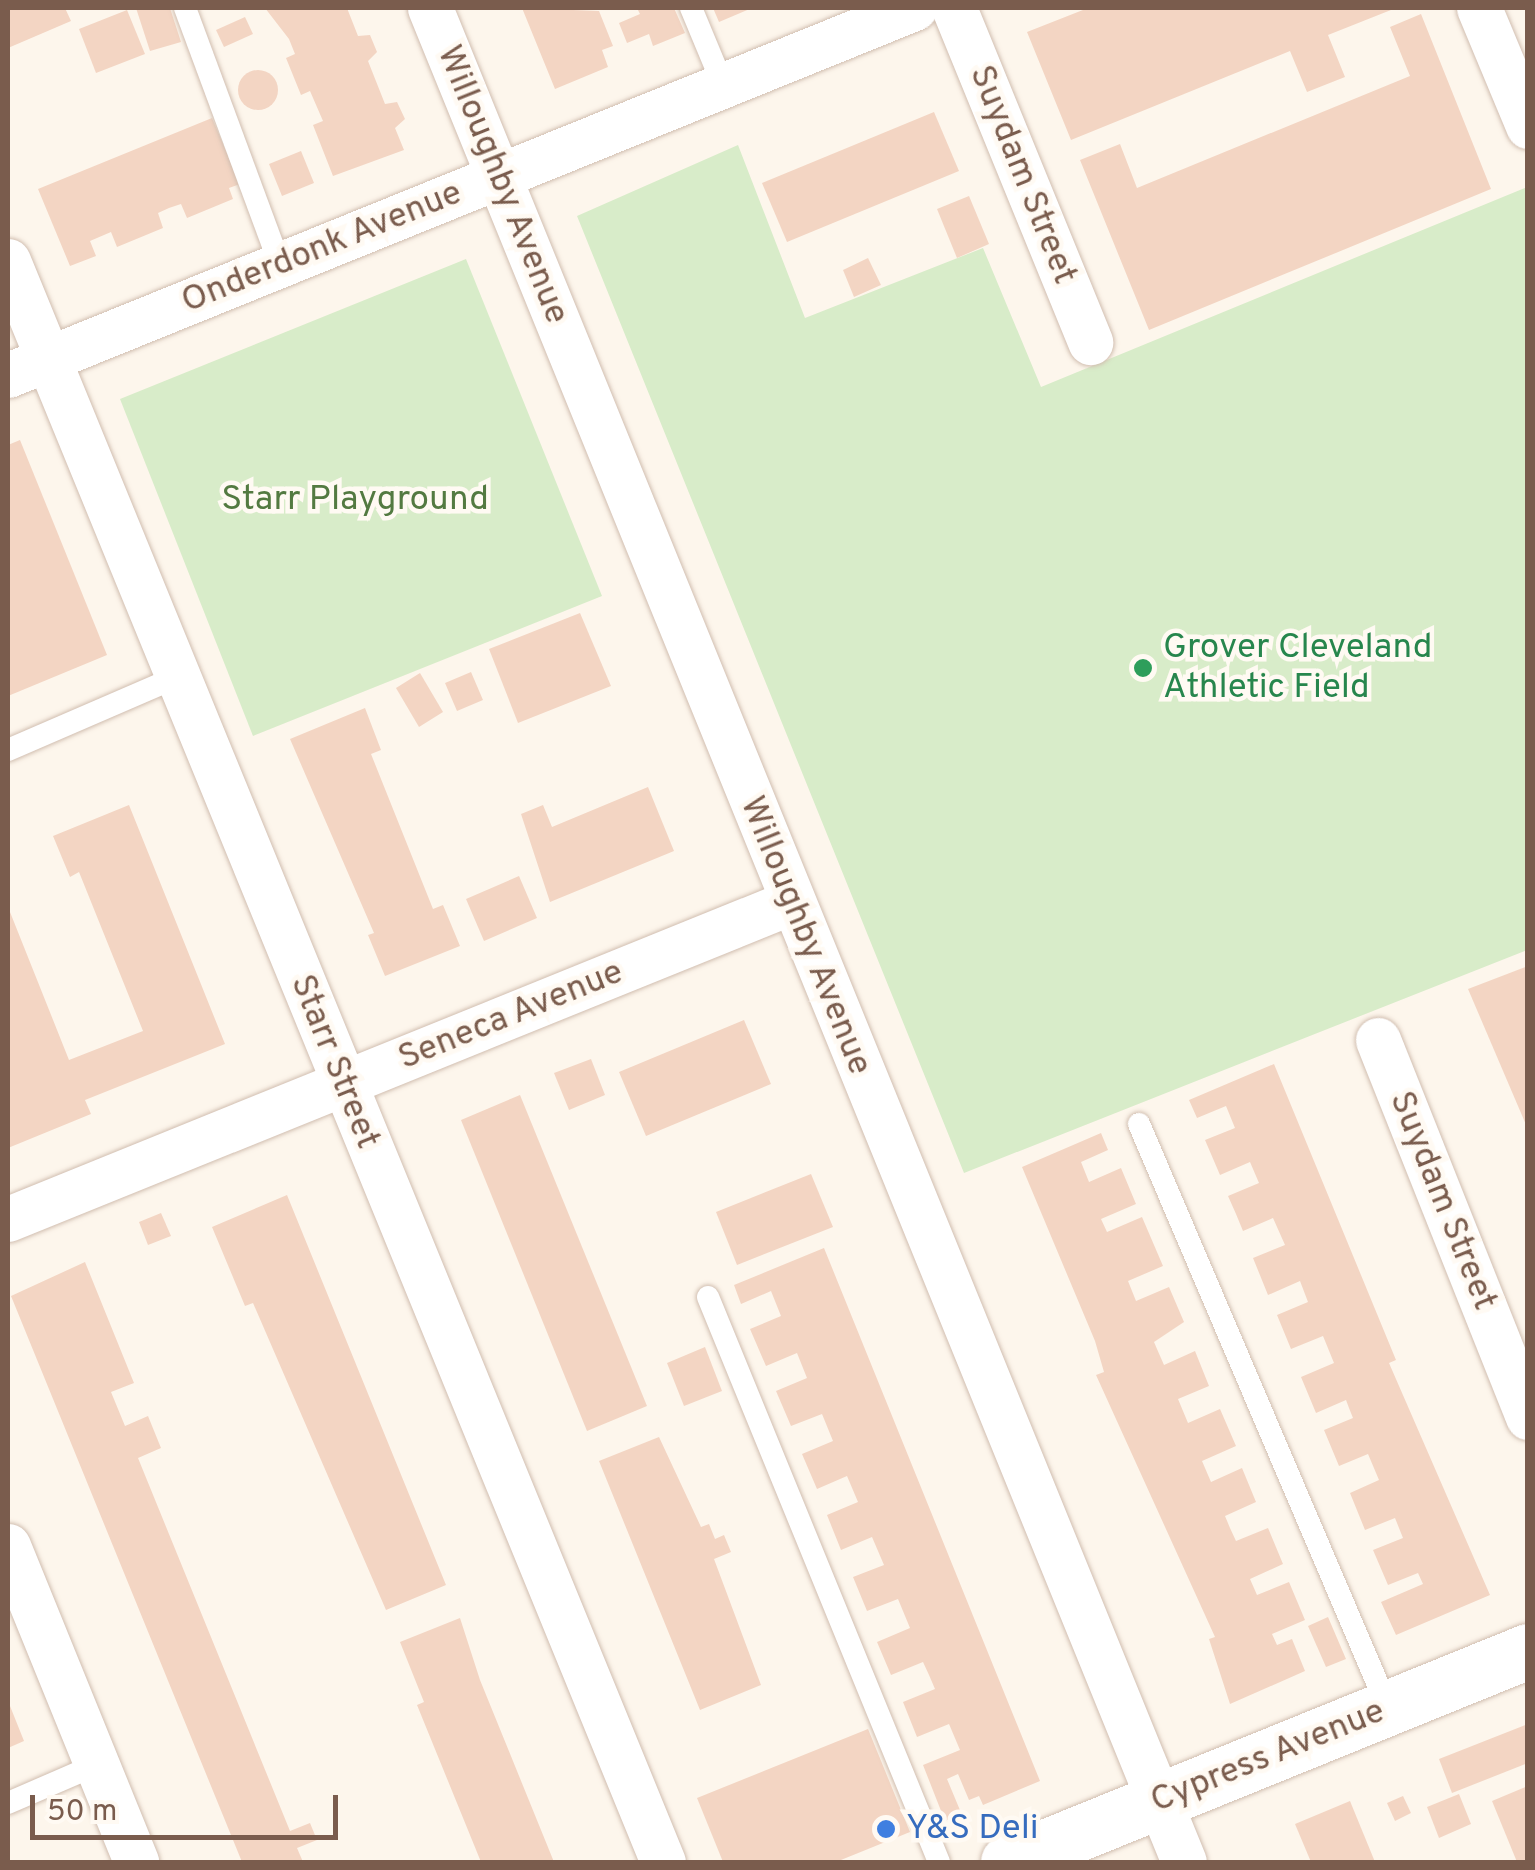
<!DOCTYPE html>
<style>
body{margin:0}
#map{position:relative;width:1535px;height:1870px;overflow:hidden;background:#fdf6ec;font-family:Overpass,sans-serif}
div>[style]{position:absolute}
.green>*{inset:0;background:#d8ecc9}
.building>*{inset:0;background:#f3d5c3}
.round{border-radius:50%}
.roads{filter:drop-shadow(0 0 2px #d1beb0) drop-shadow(0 0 2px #d1beb0)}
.service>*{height:22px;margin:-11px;padding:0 11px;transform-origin:11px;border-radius:11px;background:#fff}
.minor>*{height:45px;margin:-22.5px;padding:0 22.5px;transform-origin:22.5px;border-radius:22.5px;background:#fff}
.secondary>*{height:55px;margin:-27.5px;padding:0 27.5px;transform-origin:27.5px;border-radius:27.5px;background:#fff}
.dots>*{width:28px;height:28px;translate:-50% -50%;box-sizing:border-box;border:5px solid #fffaf3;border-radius:50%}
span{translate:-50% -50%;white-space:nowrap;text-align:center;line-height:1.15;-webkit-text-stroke:9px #fffaf3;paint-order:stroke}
.street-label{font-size:35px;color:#7a5c4d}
.park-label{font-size:35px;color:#537a41}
.leisure-label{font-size:35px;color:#27864d}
.left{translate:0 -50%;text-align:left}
.shop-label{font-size:35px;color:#366cbe}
.frame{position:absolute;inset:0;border:10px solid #7a5c4d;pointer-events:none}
.scale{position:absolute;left:30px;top:1795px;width:308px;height:45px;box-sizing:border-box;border:5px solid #7a5c4d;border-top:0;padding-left:12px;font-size:30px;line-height:35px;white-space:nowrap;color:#7a5c4d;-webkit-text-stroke:8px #fffaf3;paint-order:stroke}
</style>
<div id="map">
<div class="green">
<i style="clip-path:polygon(738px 145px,805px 318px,983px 248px,1041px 387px,1527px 187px,1527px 950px,964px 1173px,577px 216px)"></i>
<i style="clip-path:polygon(466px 259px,602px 596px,253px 736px,120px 399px)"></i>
</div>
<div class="building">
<i style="clip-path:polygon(8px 8px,65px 8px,71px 21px,8px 48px)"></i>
<i style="clip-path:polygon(136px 8px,170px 8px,181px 42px,150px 51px)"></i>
<i style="clip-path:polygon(265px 8px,347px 8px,358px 36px,370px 35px,377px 52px,368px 61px,385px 104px,397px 102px,405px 119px,395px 128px,404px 150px,333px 176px,313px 125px,323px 121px,310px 91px,301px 95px,286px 58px,295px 54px,289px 39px)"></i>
<i style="clip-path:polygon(522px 8px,599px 11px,613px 46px,602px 50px,608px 67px,555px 89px)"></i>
<i style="clip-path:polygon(637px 8px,674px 8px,685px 33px,653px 46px,649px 34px,627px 43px,619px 23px,640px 14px)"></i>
<i style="clip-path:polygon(713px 8px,752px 8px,719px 22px)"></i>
<i style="clip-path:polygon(1088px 8px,1396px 8px,1328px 35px,1345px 77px,1307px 92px,1290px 51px,1071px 140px,1027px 32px)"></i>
<i style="clip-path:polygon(127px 10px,145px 54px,96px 73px,79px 29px)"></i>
<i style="clip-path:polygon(1421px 14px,1491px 189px,1149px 330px,1080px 160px,1120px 144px,1137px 188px,1410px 76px,1390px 27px)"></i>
<i style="clip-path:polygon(245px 17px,253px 34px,224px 47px,216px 30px)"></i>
<i class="round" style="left:238px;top:70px;width:40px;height:40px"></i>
<i style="clip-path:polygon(934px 112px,959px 171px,787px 242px,762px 183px)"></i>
<i style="clip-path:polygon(212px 118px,240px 184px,229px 188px,233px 199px,187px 218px,181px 204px,169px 208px,158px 213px,163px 228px,117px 247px,111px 232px,90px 241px,96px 256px,70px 266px,38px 189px)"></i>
<i style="clip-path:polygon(301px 151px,314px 183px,282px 196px,269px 164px)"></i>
<i style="clip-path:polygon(969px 196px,989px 244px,957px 258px,937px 209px)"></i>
<i style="clip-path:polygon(868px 258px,881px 285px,854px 297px,843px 270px)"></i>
<i style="clip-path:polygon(20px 440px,107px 655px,8px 696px,8px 445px)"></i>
<i style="clip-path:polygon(580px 613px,611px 686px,518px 723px,489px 649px)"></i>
<i style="clip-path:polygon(471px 672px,483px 700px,457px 711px,445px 683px)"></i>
<i style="clip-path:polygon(420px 673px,443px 712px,419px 727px,396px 688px)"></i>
<i style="clip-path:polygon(365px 708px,381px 750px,371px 754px,433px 909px,443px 905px,460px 946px,385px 976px,368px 935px,374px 933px,290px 739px)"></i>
<i style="clip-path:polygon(648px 787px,674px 851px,550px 902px,521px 814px,543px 805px,552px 827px)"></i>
<i style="clip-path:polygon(129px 805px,225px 1044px,85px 1100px,91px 1114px,8px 1148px,8px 907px,69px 1060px,143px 1031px,79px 872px,70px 877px,53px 836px)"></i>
<i style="clip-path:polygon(519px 876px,537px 918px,484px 941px,466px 899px)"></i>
<i style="clip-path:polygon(1528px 966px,1528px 1127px,1527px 1127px,1468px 989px)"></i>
<i style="clip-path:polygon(744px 1020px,771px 1084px,646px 1136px,619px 1072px)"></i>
<i style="clip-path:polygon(591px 1059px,605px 1095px,569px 1110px,554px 1073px)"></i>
<i style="clip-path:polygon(1274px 1064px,1396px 1360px,1389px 1363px,1490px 1595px,1396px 1635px,1381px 1602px,1423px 1584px,1418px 1573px,1388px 1585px,1373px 1550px,1403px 1538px,1395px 1518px,1365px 1530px,1350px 1493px,1379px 1480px,1368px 1454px,1339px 1466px,1324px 1430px,1353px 1418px,1349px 1408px,1346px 1400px,1316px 1413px,1301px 1377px,1334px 1363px,1323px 1336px,1291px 1349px,1277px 1315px,1308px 1302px,1300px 1281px,1268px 1295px,1253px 1258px,1285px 1245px,1273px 1218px,1243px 1231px,1236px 1214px,1228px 1196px,1259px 1183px,1250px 1162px,1220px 1175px,1205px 1140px,1235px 1128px,1226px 1106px,1197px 1118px,1189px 1100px)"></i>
<i style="clip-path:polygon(520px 1095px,647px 1406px,587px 1431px,461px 1120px)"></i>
<i style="clip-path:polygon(1101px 1133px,1108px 1150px,1081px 1162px,1089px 1182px,1121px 1168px,1136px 1204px,1101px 1219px,1107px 1232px,1142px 1217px,1163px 1266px,1128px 1281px,1136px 1301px,1169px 1287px,1184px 1322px,1154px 1342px,1157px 1349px,1164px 1365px,1195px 1351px,1209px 1386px,1178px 1399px,1188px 1423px,1220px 1409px,1236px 1446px,1202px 1461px,1211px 1482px,1242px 1468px,1256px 1502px,1225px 1516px,1230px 1528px,1236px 1541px,1268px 1528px,1283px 1564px,1250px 1579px,1257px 1595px,1289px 1582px,1305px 1620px,1272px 1634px,1277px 1645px,1292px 1639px,1305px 1671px,1230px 1704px,1209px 1639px,1215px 1637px,1096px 1375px,1104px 1372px,1095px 1341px,1022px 1167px)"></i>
<i style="clip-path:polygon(811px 1174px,833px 1227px,737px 1265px,716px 1212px)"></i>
<i style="clip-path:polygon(287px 1195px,446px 1585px,386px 1610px,253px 1303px,245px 1306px,212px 1227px)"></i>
<i style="clip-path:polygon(161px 1213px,171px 1236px,148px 1245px,139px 1222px)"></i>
<i style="clip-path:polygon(824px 1248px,1040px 1781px,983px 1805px,979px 1796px,969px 1800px,958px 1774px,947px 1779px,962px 1815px,945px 1821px,923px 1765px,960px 1750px,949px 1724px,917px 1737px,903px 1702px,935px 1689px,929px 1675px,923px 1662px,891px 1675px,877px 1642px,910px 1628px,898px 1599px,867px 1611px,853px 1577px,884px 1565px,872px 1537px,841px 1550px,827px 1515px,858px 1502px,847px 1476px,817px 1489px,802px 1454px,833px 1441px,822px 1414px,791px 1426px,776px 1391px,807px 1378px,797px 1353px,766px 1366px,750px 1329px,781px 1316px,771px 1291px,741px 1304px,734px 1285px)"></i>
<i style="clip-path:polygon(85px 1262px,134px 1383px,111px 1392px,125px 1426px,148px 1416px,161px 1448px,138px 1458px,290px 1831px,310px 1823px,317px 1840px,297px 1848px,303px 1862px,242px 1862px,11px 1296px)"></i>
<i style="clip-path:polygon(705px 1347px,722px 1391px,684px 1406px,667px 1363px)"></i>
<i style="clip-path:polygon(659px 1437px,701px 1527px,709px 1524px,715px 1539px,724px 1535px,731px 1552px,714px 1559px,761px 1685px,700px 1710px,599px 1461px)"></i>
<i style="clip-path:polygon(1328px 1617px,1346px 1659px,1326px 1667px,1308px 1626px)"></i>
<i style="clip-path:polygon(460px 1618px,480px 1680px,554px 1862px,481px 1862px,417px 1705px,424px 1702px,400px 1642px)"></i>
<i style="clip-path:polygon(8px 1701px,24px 1741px,8px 1748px)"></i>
<i style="clip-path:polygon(1528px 1724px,1528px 1763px,1452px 1793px,1439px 1759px)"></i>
<i style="clip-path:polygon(868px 1729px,910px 1832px,836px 1862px,723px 1862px,697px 1798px)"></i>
<i style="clip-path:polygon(1528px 1786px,1528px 1862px,1517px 1862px,1492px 1801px)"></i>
<i style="clip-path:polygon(1459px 1794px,1471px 1824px,1439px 1838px,1427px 1807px)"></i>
<i style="clip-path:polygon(1403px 1796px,1411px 1813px,1395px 1821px,1387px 1803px)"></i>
<i style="clip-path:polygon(1350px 1801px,1375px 1862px,1311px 1862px,1295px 1824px)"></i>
</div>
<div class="roads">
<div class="service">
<i style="left:185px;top:8px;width:274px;rotate:69.7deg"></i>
<i style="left:691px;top:8px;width:83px;rotate:67.4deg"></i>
<i style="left:8px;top:750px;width:184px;rotate:-23.4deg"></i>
<i style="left:1139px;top:1124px;width:635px;rotate:66.91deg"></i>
<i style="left:708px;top:1297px;width:610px;rotate:67.76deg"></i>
<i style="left:8px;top:1803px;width:96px;rotate:-23.4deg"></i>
</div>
<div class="minor">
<i style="left:430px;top:8px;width:2001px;rotate:67.87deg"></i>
<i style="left:954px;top:8px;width:361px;rotate:67.8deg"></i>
<i style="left:1479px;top:8px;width:128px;rotate:67.4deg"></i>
<i style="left:8px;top:261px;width:1730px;rotate:67.75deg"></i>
<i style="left:8px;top:375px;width:978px;rotate:-22.05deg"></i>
<i style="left:1378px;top:1040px;width:406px;rotate:68.3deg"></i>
<i style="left:8px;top:1219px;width:845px;rotate:-22.04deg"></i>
<i style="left:8px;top:1546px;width:341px;rotate:67.9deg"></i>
</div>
<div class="secondary">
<i style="left:1008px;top:1862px;width:561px;rotate:-22.09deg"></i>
</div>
</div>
<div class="dots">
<i style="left:1143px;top:668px;background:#2e9e5b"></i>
<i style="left:886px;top:1829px;background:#3f7fe0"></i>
</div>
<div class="street-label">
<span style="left:1022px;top:175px;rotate:68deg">Suydam Street</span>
<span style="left:502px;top:185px;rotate:68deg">Willoughby Avenue</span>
<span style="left:322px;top:248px;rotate:-22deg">Onderdonk Avenue</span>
<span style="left:805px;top:936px;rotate:68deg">Willoughby Avenue</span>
<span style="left:511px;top:1016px;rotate:-22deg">Seneca Avenue</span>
<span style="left:334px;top:1062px;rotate:68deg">Starr Street</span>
<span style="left:1442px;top:1201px;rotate:68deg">Suydam Street</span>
<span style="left:1268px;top:1757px;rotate:-22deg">Cypress Avenue</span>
</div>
<div class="park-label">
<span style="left:355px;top:500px">Starr Playground</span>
</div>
<div class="leisure-label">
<span class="left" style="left:1163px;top:668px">Grover Cleveland<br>Athletic Field</span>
</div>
<div class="shop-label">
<span class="left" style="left:906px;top:1829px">Y&amp;S Deli</span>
</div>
<div class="frame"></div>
<div class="scale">50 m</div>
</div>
